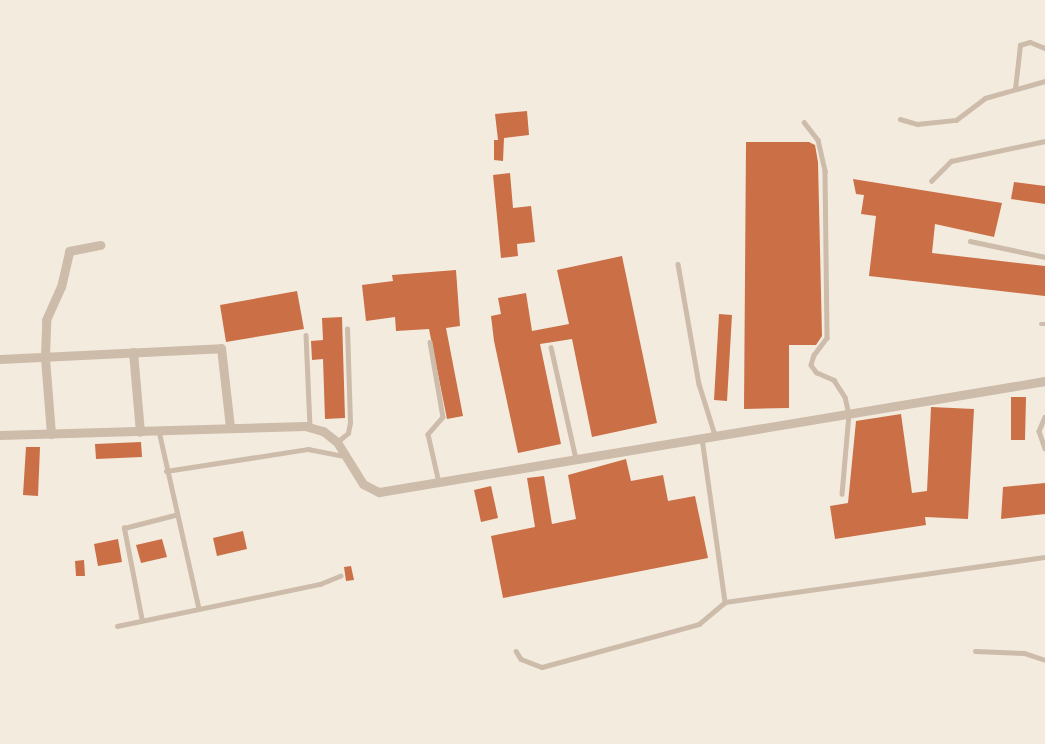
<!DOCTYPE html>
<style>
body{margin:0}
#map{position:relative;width:1045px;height:744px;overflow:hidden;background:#f4ebdf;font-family:"Nunito Sans",sans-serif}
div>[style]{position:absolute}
.building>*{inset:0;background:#ca6f46}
.service>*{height:4.5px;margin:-2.25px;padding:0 2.25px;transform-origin:2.25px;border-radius:2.25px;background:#cdbcaa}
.minor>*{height:9px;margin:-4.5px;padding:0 4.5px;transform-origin:4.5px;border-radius:4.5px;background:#cdbcaa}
span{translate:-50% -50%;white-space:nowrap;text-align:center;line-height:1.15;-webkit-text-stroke:4.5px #fbf5ec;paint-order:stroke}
</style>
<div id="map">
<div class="building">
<i style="clip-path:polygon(527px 111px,529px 135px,504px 138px,503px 161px,494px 160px,494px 140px,498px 140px,495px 114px)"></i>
<i style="clip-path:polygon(746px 142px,809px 142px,815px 145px,818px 162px,822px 336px,816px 345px,789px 345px,789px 408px,744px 409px)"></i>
<i style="clip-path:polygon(510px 173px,513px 208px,531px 206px,535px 242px,517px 244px,518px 256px,501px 258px,493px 175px)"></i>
<i style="clip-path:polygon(853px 179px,1002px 203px,994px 237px,935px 224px,932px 253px,1045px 266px,1045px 296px,869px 276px,876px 216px,861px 214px,864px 195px,856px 194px)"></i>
<i style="clip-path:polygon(1014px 182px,1045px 186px,1045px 204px,1011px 199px)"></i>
<i style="clip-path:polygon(622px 256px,657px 423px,592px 437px,572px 339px,540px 344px,561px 444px,518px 453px,494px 341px,491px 316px,501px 314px,498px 298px,526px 293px,532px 331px,569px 324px,557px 270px)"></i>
<i style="clip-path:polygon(456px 270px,460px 326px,446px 328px,463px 416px,447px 419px,429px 329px,396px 331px,395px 317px,366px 321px,362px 285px,393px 281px,392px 275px)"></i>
<i style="clip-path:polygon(297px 291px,304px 329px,226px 342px,220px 305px)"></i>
<i style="clip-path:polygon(719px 314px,732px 315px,727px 401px,714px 400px)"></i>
<i style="clip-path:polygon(342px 317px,345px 418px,325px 419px,323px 359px,312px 360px,311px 341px,323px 340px,322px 318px)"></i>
<i style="clip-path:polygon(1011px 397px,1026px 397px,1025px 440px,1011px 440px)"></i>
<i style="clip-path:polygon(931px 407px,974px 409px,968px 519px,925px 517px,926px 525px,835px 539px,830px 506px,848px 503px,856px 421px,901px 414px,912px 493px,927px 491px)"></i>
<i style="clip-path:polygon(141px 442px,142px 457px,96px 459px,95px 444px)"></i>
<i style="clip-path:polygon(26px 447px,40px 447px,38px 496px,23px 495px)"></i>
<i style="clip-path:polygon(626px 459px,631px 481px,663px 475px,668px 501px,695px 496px,708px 558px,503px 598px,491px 536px,535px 527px,527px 478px,544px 476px,552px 524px,576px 519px,568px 475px)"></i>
<i style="clip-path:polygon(1045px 483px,1045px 514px,1001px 519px,1003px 487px)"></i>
<i style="clip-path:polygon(491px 486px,498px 518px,481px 522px,474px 490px)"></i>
<i style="clip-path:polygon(243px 531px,247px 549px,217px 556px,213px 538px)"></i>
<i style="clip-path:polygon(118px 539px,122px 562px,98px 566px,94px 544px)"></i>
<i style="clip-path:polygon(162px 539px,167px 557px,141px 563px,136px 545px)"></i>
<i style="clip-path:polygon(84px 560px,85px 576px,76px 576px,75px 561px)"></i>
<i style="clip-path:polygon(351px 566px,354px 580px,346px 581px,344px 567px)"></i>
</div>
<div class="service">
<i style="left:1015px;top:89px;width:44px;rotate:-83.5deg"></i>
<i style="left:1020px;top:45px;width:10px;rotate:-17deg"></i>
<i style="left:1030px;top:42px;width:16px;rotate:22deg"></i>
<i style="left:900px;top:119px;width:18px;rotate:16deg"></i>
<i style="left:917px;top:124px;width:39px;rotate:-6deg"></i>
<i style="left:956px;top:120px;width:36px;rotate:-37deg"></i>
<i style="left:985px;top:98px;width:62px;rotate:-15.8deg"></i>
<i style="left:804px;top:122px;width:23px;rotate:52deg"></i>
<i style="left:818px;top:140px;width:32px;rotate:77deg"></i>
<i style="left:825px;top:171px;width:167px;rotate:89.3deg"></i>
<i style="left:827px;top:338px;width:21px;rotate:127deg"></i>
<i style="left:814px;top:355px;width:10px;rotate:107deg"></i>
<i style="left:811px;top:365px;width:9px;rotate:54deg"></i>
<i style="left:816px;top:372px;width:20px;rotate:24deg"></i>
<i style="left:834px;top:380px;width:20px;rotate:57deg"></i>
<i style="left:845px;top:397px;width:17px;rotate:77deg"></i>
<i style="left:849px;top:414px;width:80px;rotate:95deg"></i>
<i style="left:931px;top:181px;width:28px;rotate:-45deg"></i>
<i style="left:951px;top:161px;width:96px;rotate:-12deg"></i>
<i style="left:970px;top:241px;width:77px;rotate:12deg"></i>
<i style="left:678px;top:264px;width:122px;rotate:80.1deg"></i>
<i style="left:699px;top:384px;width:53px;rotate:72.6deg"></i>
<i style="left:1041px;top:324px;width:4px"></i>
<i style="left:306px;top:335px;width:92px;rotate:87.5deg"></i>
<i style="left:430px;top:342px;width:76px;rotate:80.2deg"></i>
<i style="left:443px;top:417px;width:23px;rotate:131deg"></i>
<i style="left:428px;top:434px;width:50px;rotate:77.3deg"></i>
<i style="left:551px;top:347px;width:115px;rotate:77.4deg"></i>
<i style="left:1045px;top:417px;width:15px;rotate:113deg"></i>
<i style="left:1039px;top:431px;width:18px;rotate:71deg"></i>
<i style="left:159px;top:431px;width:182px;rotate:77.3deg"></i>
<i style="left:702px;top:438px;width:166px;rotate:82deg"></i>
<i style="left:337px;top:442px;width:14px;rotate:-39deg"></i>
<i style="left:348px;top:433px;width:10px;rotate:-79deg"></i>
<i style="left:350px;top:423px;width:94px;rotate:-91.8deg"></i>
<i style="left:166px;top:471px;width:144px;rotate:-8.8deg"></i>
<i style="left:308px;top:449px;width:38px;rotate:11deg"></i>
<i style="left:142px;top:621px;width:95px;rotate:-101deg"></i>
<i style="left:124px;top:528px;width:53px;rotate:-14.3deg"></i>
<i style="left:117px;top:626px;width:207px;rotate:-11.7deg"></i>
<i style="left:320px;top:584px;width:22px;rotate:-22deg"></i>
<i style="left:516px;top:651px;width:9px;rotate:58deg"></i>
<i style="left:521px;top:659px;width:22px;rotate:21deg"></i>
<i style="left:542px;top:667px;width:163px;rotate:-15.3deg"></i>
<i style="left:699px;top:624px;width:34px;rotate:-40deg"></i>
<i style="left:725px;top:602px;width:323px;rotate:-8deg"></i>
<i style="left:975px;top:651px;width:49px;rotate:2.3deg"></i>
<i style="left:1024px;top:653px;width:22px;rotate:18deg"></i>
</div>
<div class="minor">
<i style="left:133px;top:352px;width:80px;rotate:85deg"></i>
<i style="left:0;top:359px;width:221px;rotate:-2.8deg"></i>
<i style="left:221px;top:348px;width:80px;rotate:83.5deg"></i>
<i style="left:51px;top:434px;width:77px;rotate:-94.5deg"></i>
<i style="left:45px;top:357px;width:37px;rotate:-88deg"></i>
<i style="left:46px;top:320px;width:36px;rotate:-66deg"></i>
<i style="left:61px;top:287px;width:37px;rotate:-77deg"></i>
<i style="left:69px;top:251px;width:32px;rotate:-11deg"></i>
<i style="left:0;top:435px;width:305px;rotate:-1.7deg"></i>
<i style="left:305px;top:426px;width:19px;rotate:16deg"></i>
<i style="left:323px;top:431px;width:18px;rotate:38deg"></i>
<i style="left:337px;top:442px;width:49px;rotate:58.2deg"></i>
<i style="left:363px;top:484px;width:18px;rotate:27deg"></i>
<i style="left:379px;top:492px;width:675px;rotate:-9.46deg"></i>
</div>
</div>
